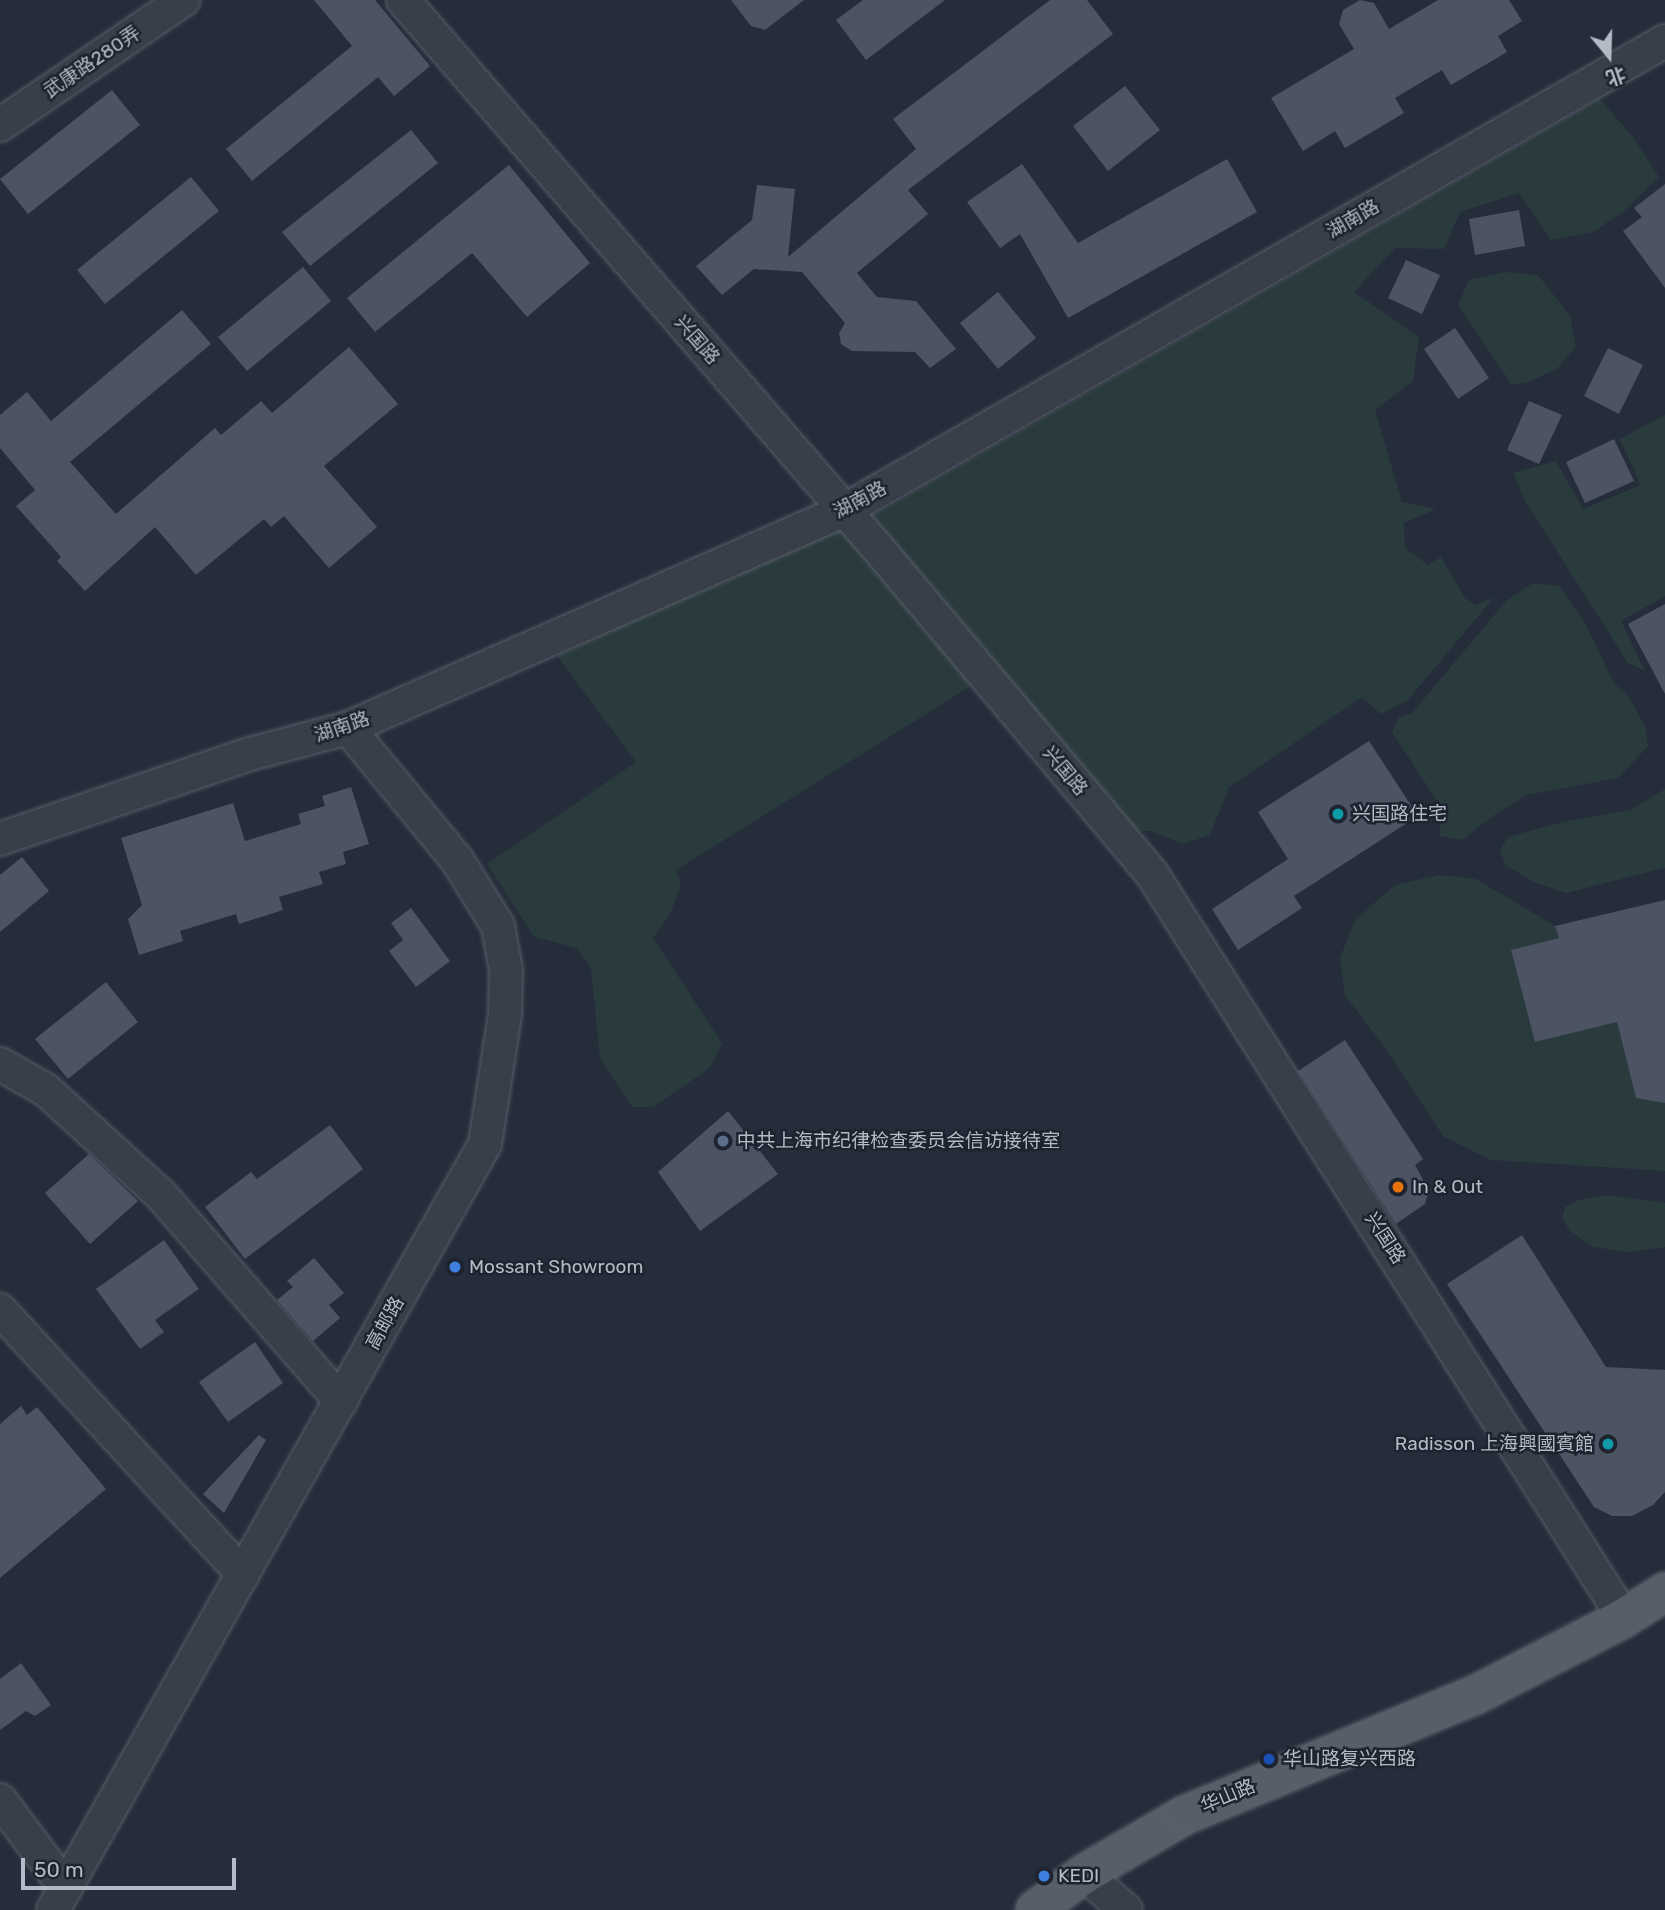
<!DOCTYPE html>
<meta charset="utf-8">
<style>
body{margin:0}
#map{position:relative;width:1665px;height:1910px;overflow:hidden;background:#252d3a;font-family:Rubik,"Noto Sans SC",sans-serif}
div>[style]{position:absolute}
.green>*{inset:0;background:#2a3b3d}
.building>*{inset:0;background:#4c5463}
.roads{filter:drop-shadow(0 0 2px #575d68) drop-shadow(0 0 2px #575d68)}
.minor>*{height:32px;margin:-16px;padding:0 16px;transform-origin:16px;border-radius:16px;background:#393f4a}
.major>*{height:38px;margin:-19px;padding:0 19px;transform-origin:19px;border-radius:19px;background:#575e6a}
.dots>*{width:19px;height:19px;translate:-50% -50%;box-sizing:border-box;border:4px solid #1e242f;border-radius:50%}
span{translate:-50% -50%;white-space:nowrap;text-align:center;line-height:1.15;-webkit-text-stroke:5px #1e242f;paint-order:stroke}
.street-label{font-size:19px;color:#b4bac6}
.poi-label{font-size:19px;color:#b4bac6}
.left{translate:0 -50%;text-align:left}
.right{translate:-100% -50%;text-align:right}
.north{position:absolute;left:1574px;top:21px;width:70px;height:70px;-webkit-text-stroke:5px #1e242f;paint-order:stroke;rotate:161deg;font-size:19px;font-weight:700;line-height:28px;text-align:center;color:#b4bac6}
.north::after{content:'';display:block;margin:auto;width:24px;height:32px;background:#b4bac6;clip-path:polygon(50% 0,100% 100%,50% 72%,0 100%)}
.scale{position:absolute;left:21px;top:1858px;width:215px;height:32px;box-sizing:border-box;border:4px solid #b4bac6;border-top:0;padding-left:9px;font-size:21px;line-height:24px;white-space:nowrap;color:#b4bac6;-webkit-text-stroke:5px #1e242f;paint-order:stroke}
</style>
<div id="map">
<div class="green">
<i style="clip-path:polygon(1600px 99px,1633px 137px,1659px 177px,1624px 211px,1593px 232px,1551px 240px,1519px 193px,1460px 212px,1444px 249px,1395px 248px,1354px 292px,1419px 337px,1413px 381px,1375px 410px,1402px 502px,1436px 509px,1404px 523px,1405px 548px,1428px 565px,1441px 557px,1465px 598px,1475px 605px,1494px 597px,1408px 700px,1381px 714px,1362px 697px,1229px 787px,1210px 835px,1183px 844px,1150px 831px,1137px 831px,872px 516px)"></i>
<i style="clip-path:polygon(1504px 272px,1538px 275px,1570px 316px,1576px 346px,1557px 369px,1528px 382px,1512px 385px,1458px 305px,1469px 280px)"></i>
<i style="clip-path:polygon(1665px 415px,1665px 596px,1621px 621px,1645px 671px,1628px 663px,1524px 499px,1513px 473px,1556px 461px,1583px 509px,1641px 485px,1620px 439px)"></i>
<i style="clip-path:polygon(842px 526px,976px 683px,676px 870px,681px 885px,670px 914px,653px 938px,722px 1043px,710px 1068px,653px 1107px,632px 1107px,600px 1058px,591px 968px,577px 948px,534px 937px,487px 864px,636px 762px,557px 656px)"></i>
<i style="clip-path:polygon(1533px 583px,1559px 586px,1584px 621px,1614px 683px,1629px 697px,1645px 726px,1648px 746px,1618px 778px,1527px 795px,1493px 816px,1462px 840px,1440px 836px,1439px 804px,1392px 732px,1399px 717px,1412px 713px,1506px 601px)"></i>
<i style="clip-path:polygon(1665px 789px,1665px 868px,1566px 893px,1536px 883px,1506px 866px,1500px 850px,1508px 837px,1563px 822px,1631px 810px)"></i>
<i style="clip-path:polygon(1439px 875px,1476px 879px,1555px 926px,1559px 938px,1511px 951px,1535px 1042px,1617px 1022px,1636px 1097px,1665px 1102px,1665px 1171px,1491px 1160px,1443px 1136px,1388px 1052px,1345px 995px,1340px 958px,1355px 920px,1395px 885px)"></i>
<i style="clip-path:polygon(1608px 1195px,1665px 1203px,1665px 1247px,1627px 1252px,1593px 1247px,1570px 1231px,1562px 1218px,1565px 1207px,1579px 1200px)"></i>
</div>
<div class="building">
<i style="clip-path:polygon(314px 0,375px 0,430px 66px,394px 96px,378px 77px,252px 181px,226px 149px,352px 46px)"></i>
<i style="clip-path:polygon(731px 0,804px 0,765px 30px,751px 26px)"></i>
<i style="clip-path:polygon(863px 0,945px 0,866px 60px,836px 20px)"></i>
<i style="clip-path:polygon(1050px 0,1087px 0,1113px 34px,908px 190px,928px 214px,857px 273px,877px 297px,916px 301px,956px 349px,930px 368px,915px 352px,852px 351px,841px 344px,839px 333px,845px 323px,802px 272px,754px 269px,722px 295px,696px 266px,752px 220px,757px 185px,795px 189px,788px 257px,916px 149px,893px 119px)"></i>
<i style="clip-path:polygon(1360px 0,1374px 3px,1389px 29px,1438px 0,1509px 0,1522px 21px,1498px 36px,1507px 52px,1451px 85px,1442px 70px,1395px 98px,1404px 113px,1345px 148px,1335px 131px,1303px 151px,1271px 98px,1354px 49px,1339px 24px,1343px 10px)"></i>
<i style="clip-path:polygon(1125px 86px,1160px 130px,1108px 171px,1073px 126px)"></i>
<i style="clip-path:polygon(112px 90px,140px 125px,28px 214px,0 179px)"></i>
<i style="clip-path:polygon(411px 130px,438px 163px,310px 266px,282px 232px)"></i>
<i style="clip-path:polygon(1227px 159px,1257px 212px,1068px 318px,1020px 234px,1000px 248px,967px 202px,1022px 164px,1078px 243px)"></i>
<i style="clip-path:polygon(509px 165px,590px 263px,527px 317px,472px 253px,375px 332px,347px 298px)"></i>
<i style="clip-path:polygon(191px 177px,219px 211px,105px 304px,77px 270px)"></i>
<i style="clip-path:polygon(1665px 184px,1665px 288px,1623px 231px,1642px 217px,1634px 208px)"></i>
<i style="clip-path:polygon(1519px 210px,1525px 246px,1475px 255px,1469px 219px)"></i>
<i style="clip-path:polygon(1406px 260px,1440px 275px,1422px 314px,1388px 298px)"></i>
<i style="clip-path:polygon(303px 267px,331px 301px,247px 371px,218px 337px)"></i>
<i style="clip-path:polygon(998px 292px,1036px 338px,998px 369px,960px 323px)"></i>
<i style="clip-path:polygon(182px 310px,211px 344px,70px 462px,116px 514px,215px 428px,221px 435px,261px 401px,272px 413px,349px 347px,398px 404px,324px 466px,377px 527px,329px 568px,284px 516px,271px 527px,264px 519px,196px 575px,155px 527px,85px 591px,57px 561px,61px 557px,16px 506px,35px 490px,0 448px,0 415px,27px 392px,51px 421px)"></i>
<i style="clip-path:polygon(1455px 328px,1489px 378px,1458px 399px,1424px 349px)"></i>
<i style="clip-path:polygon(1608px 348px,1643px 365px,1619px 414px,1584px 396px)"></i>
<i style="clip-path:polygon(1529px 401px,1562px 415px,1539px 464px,1507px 450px)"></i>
<i style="clip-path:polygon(1614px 439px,1634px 481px,1585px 503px,1566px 462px)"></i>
<i style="clip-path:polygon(1665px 604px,1665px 694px,1628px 624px)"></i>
<i style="clip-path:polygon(1369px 741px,1418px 816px,1294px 896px,1302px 908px,1238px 950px,1212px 909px,1288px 859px,1258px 812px)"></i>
<i style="clip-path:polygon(351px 787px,369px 844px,343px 852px,346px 864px,319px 872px,323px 884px,279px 897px,283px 910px,239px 924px,236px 914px,180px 931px,183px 941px,139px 955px,128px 919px,142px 905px,121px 838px,233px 803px,245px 841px,301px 824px,298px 814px,325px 806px,322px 796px)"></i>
<i style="clip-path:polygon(22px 857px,49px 891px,0 932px,0 875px)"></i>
<i style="clip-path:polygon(1665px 900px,1665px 1103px,1636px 1098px,1617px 1022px,1535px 1042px,1511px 950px,1559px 938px,1555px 926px)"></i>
<i style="clip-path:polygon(411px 908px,450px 961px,416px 987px,389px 951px,403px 940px,391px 923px)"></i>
<i style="clip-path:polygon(106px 982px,138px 1022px,68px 1079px,35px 1039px)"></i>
<i style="clip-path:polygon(1345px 1040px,1423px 1159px,1415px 1165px,1429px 1190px,1425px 1204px,1396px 1224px,1298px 1071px)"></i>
<i style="clip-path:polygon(728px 1111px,778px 1174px,700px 1231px,658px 1172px)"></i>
<i style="clip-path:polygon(330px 1125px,363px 1169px,245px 1259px,205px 1207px,251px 1172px,257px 1179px)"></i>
<i style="clip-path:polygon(89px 1154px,138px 1201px,90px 1244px,45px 1193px)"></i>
<i style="clip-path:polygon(1522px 1235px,1606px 1367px,1665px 1370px,1665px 1492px,1653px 1505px,1632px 1516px,1612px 1516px,1594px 1507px,1447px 1284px)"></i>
<i style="clip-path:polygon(164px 1240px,199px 1289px,155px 1320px,164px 1332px,140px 1349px,96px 1289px)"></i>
<i style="clip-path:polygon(314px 1258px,344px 1293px,329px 1305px,340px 1318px,313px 1341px,277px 1300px,293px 1287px,287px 1281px)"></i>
<i style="clip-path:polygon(255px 1342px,283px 1383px,228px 1422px,199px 1382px)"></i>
<i style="clip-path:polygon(21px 1406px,27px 1415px,37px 1407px,106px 1489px,0 1578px,0 1424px)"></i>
<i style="clip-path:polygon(259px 1435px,266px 1440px,224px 1513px,203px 1494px)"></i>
<i style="clip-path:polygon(21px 1663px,51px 1705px,35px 1716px,26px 1711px,0 1730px,0 1679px)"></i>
</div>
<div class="roads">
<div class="minor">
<i style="left:403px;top:0;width:721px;rotate:49.11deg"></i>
<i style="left:875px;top:545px;width:430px;rotate:49.9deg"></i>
<i style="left:1152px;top:874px;width:881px;rotate:57.61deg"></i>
<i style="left:0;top:125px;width:222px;rotate:-34.3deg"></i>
<i style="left:0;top:839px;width:264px;rotate:-18.8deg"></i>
<i style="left:250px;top:754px;width:101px;rotate:-14.9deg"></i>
<i style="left:348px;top:728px;width:543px;rotate:-23.68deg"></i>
<i style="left:845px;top:510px;width:945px;rotate:-29.77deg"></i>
<i style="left:0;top:1064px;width:53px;rotate:29.5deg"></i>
<i style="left:46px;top:1090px;width:156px;rotate:42.4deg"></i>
<i style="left:161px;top:1195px;width:274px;rotate:48.9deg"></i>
<i style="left:0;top:1310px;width:359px;rotate:47.4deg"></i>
<i style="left:0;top:1800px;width:109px;rotate:53.2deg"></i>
<i style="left:1084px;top:1874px;width:55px;rotate:40.6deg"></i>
<i style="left:53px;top:1910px;width:879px;rotate:-60.58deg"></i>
<i style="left:485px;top:1144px;width:131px;rotate:-81.2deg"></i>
<i style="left:505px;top:1015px;width:45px;rotate:-88.7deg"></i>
<i style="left:506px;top:970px;width:45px;rotate:-100.3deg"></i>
<i style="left:498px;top:926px;width:78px;rotate:-121.8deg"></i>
<i style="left:457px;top:860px;width:171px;rotate:-129.5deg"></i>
</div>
<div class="major">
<i style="left:1035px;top:1910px;width:61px;rotate:-36.3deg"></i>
<i style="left:1084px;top:1874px;width:117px;rotate:-30.3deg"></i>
<i style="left:1185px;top:1815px;width:312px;rotate:-22.5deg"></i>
<i style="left:1473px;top:1696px;width:170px;rotate:-27.3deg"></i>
<i style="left:1624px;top:1618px;width:49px;rotate:-32.4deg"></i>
</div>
</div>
<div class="dots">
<i style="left:1338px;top:814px;background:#0f9aa8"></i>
<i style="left:723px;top:1141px;background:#5c6f8a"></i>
<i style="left:1398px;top:1187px;background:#e8710a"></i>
<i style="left:455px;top:1267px;background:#3f7fe0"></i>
<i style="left:1608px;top:1444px;background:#0f9aa8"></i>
<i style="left:1269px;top:1759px;background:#1a4fb4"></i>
<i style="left:1044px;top:1876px;background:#3f7fe0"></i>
</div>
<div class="street-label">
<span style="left:92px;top:62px;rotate:-34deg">武康路280弄</span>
<span style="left:1353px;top:219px;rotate:-30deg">湖南路</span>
<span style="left:697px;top:340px;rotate:49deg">兴国路</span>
<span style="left:860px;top:500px;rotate:-28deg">湖南路</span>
<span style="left:342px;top:727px;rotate:-19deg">湖南路</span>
<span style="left:1065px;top:771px;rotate:50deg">兴国路</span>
<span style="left:1385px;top:1238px;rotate:57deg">兴国路</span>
<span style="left:385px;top:1323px;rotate:-61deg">高邮路</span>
<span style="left:1228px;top:1796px;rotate:-23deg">华山路</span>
</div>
<div class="poi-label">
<span class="left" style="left:1352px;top:814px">兴国路住宅</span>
<span class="left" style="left:737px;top:1141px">中共上海市纪律检查委员会信访接待室</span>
<span class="left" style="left:1412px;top:1187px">In &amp; Out</span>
<span class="left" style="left:469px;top:1267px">Mossant Showroom</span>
<span class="right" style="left:1594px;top:1444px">Radisson 上海興國賓館</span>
<span class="left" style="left:1283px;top:1759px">华山路复兴西路</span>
<span class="left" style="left:1058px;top:1876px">KEDI</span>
</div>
<div class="north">北</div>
<div class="scale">50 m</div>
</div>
